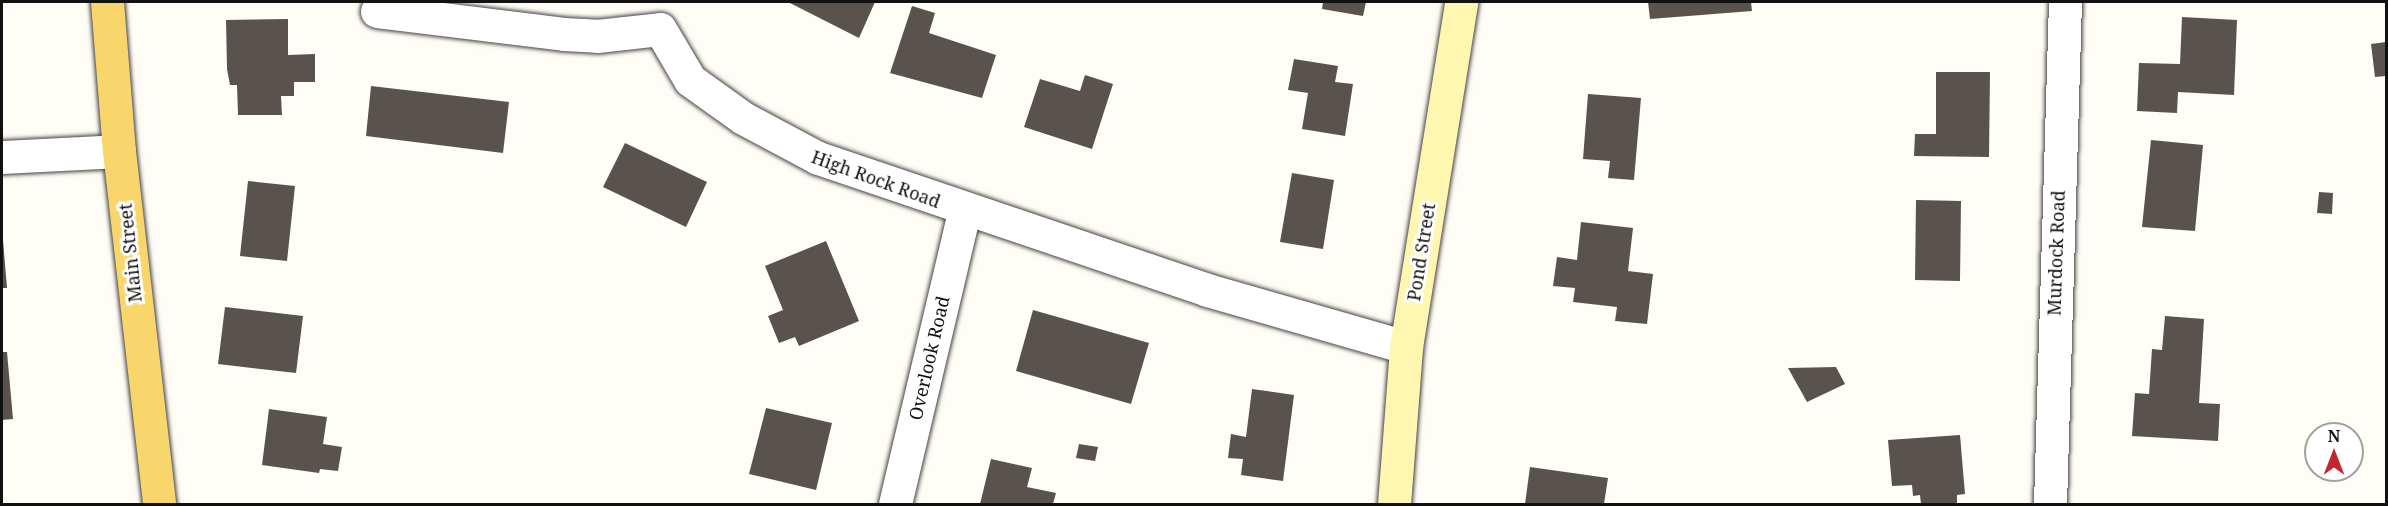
<!DOCTYPE html>
<style>
body{margin:0}
#map{position:relative;width:2388px;height:506px;overflow:hidden;background:#fffdf5;font-family:"Noto Serif",serif}
div>[style]{position:absolute}
.building>*{inset:0;background:#5a524d}
.roads{filter:drop-shadow(0 0 2px #444) drop-shadow(0 0 2px #444)}
.street>*{height:33px;margin:-16.5px;padding:0 16.5px;transform-origin:16.5px;border-radius:16.5px;background:#fff}
.secondary>*{height:33px;margin:-16.5px;padding:0 16.5px;transform-origin:16.5px;border-radius:16.5px;background:#fff6b0}
.primary>*{height:33px;margin:-16.5px;padding:0 16.5px;transform-origin:16.5px;border-radius:16.5px;background:#f9d66b}
span{translate:-50% -50%;white-space:nowrap;text-align:center;line-height:1.15;-webkit-text-stroke:6px #fff;paint-order:stroke}
.street-label{font-size:18px;color:#111}
.frame{position:absolute;inset:0;border:3px solid #111;pointer-events:none}
.north{position:absolute;left:2304px;top:422px;width:60px;height:60px;box-sizing:border-box;background:#fff;border:2px solid #a0a0a0;border-radius:50%;rotate:0deg;font-size:16px;font-weight:700;line-height:24px;text-align:center;color:#111}
.north::after{content:'';display:block;margin:auto;width:21px;height:27px;background:#c4262e;clip-path:polygon(50% 0,100% 100%,50% 72%,0 100%)}
</style>
<div id="map">
<div class="building">
<i style="clip-path:polygon(788px 2px,875px 2px,859px 38px)"></i>
<i style="clip-path:polygon(1323px 2px,1366px 2px,1363px 16px,1322px 9px)"></i>
<i style="clip-path:polygon(1648px 2px,1751px 2px,1752px 11px,1650px 19px)"></i>
<i style="clip-path:polygon(912px 6px,935px 13px,929px 33px,996px 55px,982px 98px,890px 73px)"></i>
<i style="clip-path:polygon(2182px 17px,2237px 20px,2234px 95px,2178px 92px,2177px 113px,2137px 111px,2139px 63px,2180px 64px)"></i>
<i style="clip-path:polygon(288px 19px,288px 55px,315px 54px,315px 82px,294px 82px,294px 96px,281px 96px,282px 115px,238px 115px,237px 85px,230px 85px,227px 69px,226px 20px)"></i>
<i style="clip-path:polygon(2386px 42px,2386px 76px,2375px 77px,2371px 44px)"></i>
<i style="clip-path:polygon(1294px 59px,1338px 66px,1335px 82px,1353px 84px,1345px 136px,1302px 129px,1308px 93px,1288px 90px)"></i>
<i style="clip-path:polygon(1936px 72px,1990px 72px,1989px 157px,1914px 156px,1915px 134px,1936px 134px)"></i>
<i style="clip-path:polygon(1085px 75px,1113px 84px,1092px 149px,1024px 127px,1040px 79px,1080px 91px)"></i>
<i style="clip-path:polygon(371px 86px,509px 102px,503px 153px,366px 136px)"></i>
<i style="clip-path:polygon(1588px 94px,1641px 98px,1634px 180px,1608px 178px,1610px 161px,1583px 159px)"></i>
<i style="clip-path:polygon(2151px 140px,2203px 145px,2195px 231px,2142px 227px)"></i>
<i style="clip-path:polygon(625px 143px,707px 182px,686px 227px,603px 187px)"></i>
<i style="clip-path:polygon(1292px 173px,1334px 180px,1323px 249px,1280px 242px)"></i>
<i style="clip-path:polygon(248px 181px,295px 186px,287px 261px,240px 256px)"></i>
<i style="clip-path:polygon(2319px 192px,2333px 193px,2332px 214px,2317px 213px)"></i>
<i style="clip-path:polygon(1916px 200px,1961px 201px,1960px 281px,1915px 280px)"></i>
<i style="clip-path:polygon(1581px 222px,1633px 228px,1628px 271px,1653px 274px,1647px 324px,1615px 321px,1617px 307px,1573px 302px,1575px 288px,1553px 286px,1557px 257px,1577px 260px)"></i>
<i style="clip-path:polygon(2px 228px,7px 288px,2px 288px)"></i>
<i style="clip-path:polygon(826px 241px,859px 321px,799px 346px,795px 337px,779px 343px,768px 316px,783px 310px,765px 266px)"></i>
<i style="clip-path:polygon(225px 307px,303px 316px,296px 373px,218px 364px)"></i>
<i style="clip-path:polygon(1033px 310px,1149px 343px,1131px 404px,1016px 371px)"></i>
<i style="clip-path:polygon(2165px 316px,2204px 319px,2199px 403px,2220px 404px,2218px 441px,2132px 436px,2135px 393px,2149px 394px,2152px 349px,2162px 350px)"></i>
<i style="clip-path:polygon(2px 352px,7px 352px,13px 419px,2px 420px)"></i>
<i style="clip-path:polygon(1836px 367px,1845px 384px,1807px 402px,1788px 368px)"></i>
<i style="clip-path:polygon(1252px 389px,1294px 395px,1283px 481px,1241px 475px,1243px 459px,1228px 458px,1231px 434px,1246px 437px)"></i>
<i style="clip-path:polygon(766px 408px,832px 423px,816px 490px,749px 474px)"></i>
<i style="clip-path:polygon(269px 409px,327px 417px,323px 444px,342px 447px,338px 471px,320px 469px,319px 473px,262px 465px)"></i>
<i style="clip-path:polygon(1960px 435px,1965px 494px,1957px 495px,1957px 504px,1921px 504px,1920px 495px,1913px 496px,1912px 485px,1892px 486px,1888px 440px)"></i>
<i style="clip-path:polygon(1079px 444px,1098px 447px,1095px 461px,1076px 458px)"></i>
<i style="clip-path:polygon(991px 459px,1032px 468px,1027px 487px,1056px 493px,1053px 504px,980px 504px)"></i>
<i style="clip-path:polygon(1530px 467px,1608px 478px,1604px 504px,1525px 504px)"></i>
</div>
<div class="roads">
<div class="street">
<i style="left:377px;top:11px;width:188px;rotate:7deg"></i>
<i style="left:564px;top:34px;width:33px;rotate:3deg"></i>
<i style="left:597px;top:36px;width:63px;rotate:-6.3deg"></i>
<i style="left:660px;top:29px;width:59px;rotate:59.5deg"></i>
<i style="left:690px;top:80px;width:65px;rotate:35.6deg"></i>
<i style="left:743px;top:118px;width:85px;rotate:28.1deg"></i>
<i style="left:818px;top:158px;width:411px;rotate:18.7deg"></i>
<i style="left:1207px;top:290px;width:207px;rotate:16deg"></i>
<i style="left:2px;top:157px;width:117px;rotate:-2.9deg"></i>
<i style="left:895px;top:504px;width:301px;rotate:-76.7deg"></i>
<i style="left:2050px;top:504px;width:502px;rotate:-88.29deg"></i>
</div>
<div class="secondary">
<i style="left:1394px;top:504px;width:157px;rotate:-85.6deg"></i>
<i style="left:1406px;top:347px;width:349px;rotate:-80.9deg"></i>
</div>
<div class="primary">
<i style="left:107px;top:2px;width:149px;rotate:85.4deg"></i>
<i style="left:119px;top:151px;width:355px;rotate:83.5deg"></i>
</div>
</div>
<div class="street-label">
<span style="left:876px;top:179px;rotate:20deg">High Rock Road</span>
<span style="left:1421px;top:252px;rotate:-81deg">Pond Street</span>
<span style="left:130px;top:253px;rotate:-96deg">Main Street</span>
<span style="left:2056px;top:253px;rotate:-88deg">Murdock Road</span>
<span style="left:929px;top:358px;rotate:-77deg">Overlook Road</span>
</div>
<div class="frame"></div>
<div class="north">N</div>
</div>
